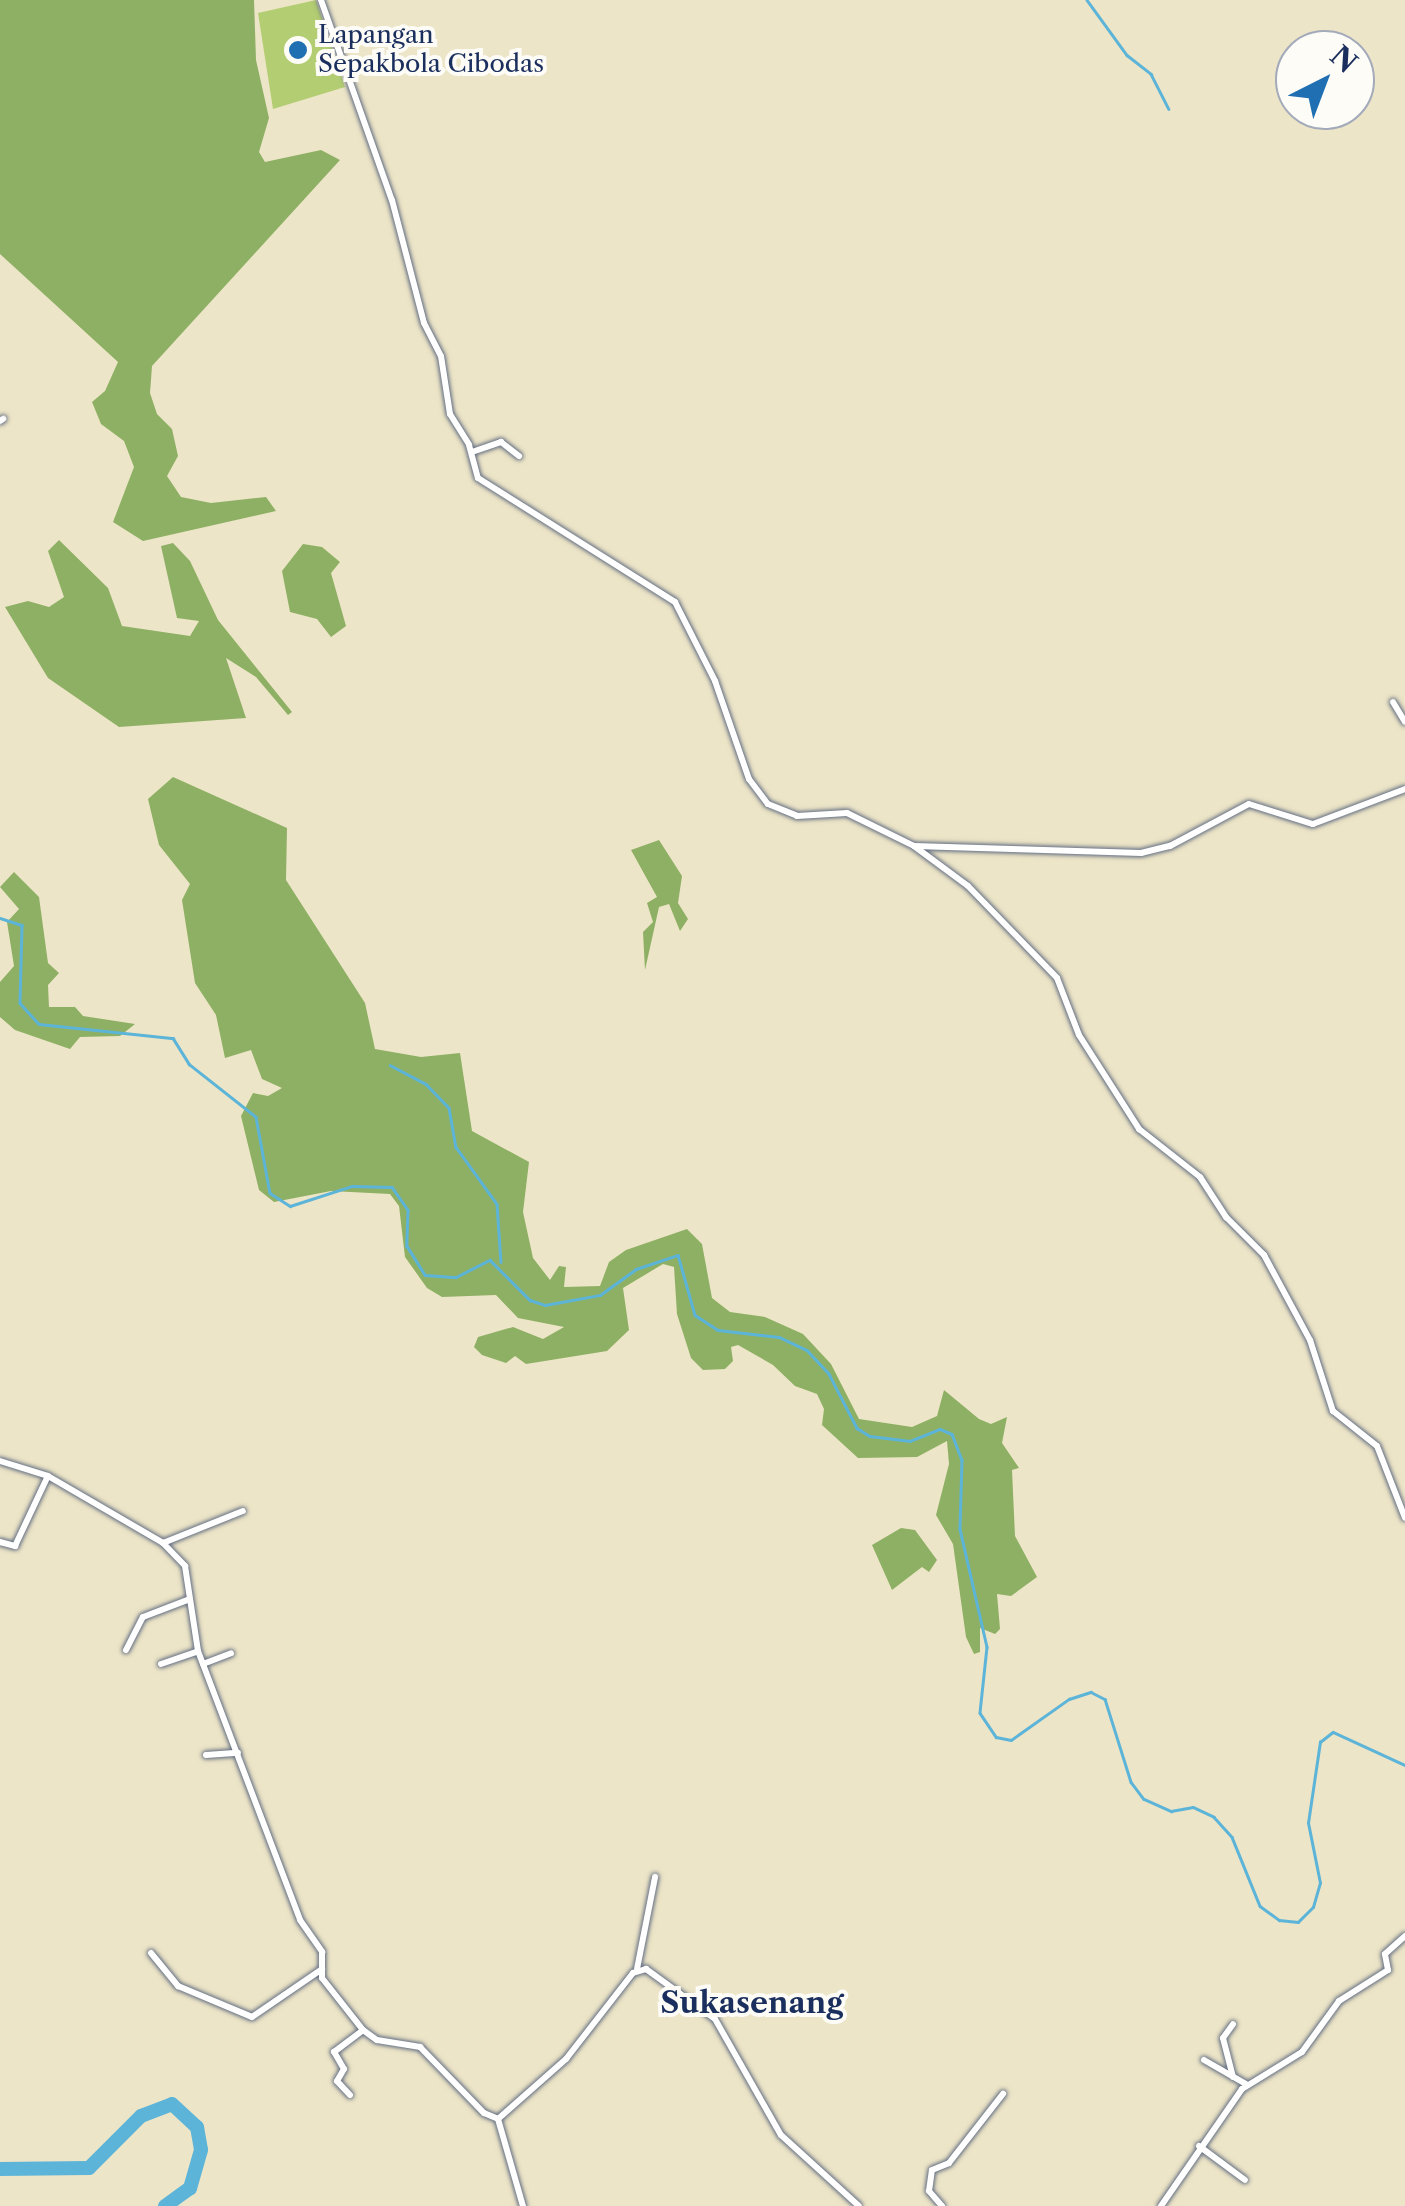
<!DOCTYPE html>
<style>
body{margin:0}
#map{position:relative;width:1405px;height:2206px;overflow:hidden;background:#ede5c7;font-family:"Libre Caslon Text",serif}
div>[style]{position:absolute}
.green>*{inset:0;background:#b3cd72}
.forest>*{inset:0;background:#8eb064}
.stream>*{height:2.5px;margin:-1.25px;padding:0 1.25px;transform-origin:1.25px;border-radius:1.25px;background:#5cb4d9}
.river>*{height:14px;margin:-7px;padding:0 7px;transform-origin:7px;border-radius:7px;background:#5cb4d9}
.roads{filter:drop-shadow(0 0 2px #646f83) drop-shadow(0 0 2px #646f83)}
.street>*{height:6px;margin:-3px;padding:0 3px;transform-origin:3px;border-radius:3px;background:#fff}
.dots>*{width:28px;height:28px;translate:-50% -50%;box-sizing:border-box;border:5px solid #fdfcf7;border-radius:50%}
span{translate:-50% -50%;white-space:nowrap;text-align:center;line-height:1.15;-webkit-text-stroke:8px #fdfcf7;paint-order:stroke}
.poi-label{font-size:25px;color:#1b2f5e}
.left{translate:0 -50%;text-align:left}
.quarter-label{font-size:30px;color:#1b2f5e;font-weight:700}
.north{position:absolute;left:1275px;top:30px;width:100px;height:100px;box-sizing:border-box;background:#fdfcf7;border:2px solid #a3aaba;border-radius:50%;rotate:42deg;font-size:28px;font-weight:700;line-height:40px;text-align:center;color:#1b2f5e}
.north::after{content:'';display:block;margin:auto;width:35px;height:45px;background:#1f6fb2;clip-path:polygon(50% 0,100% 100%,50% 72%,0 100%)}
</style>
<div id="map">
<div class="green">
<i style="clip-path:polygon(316px 0,345px 87px,273px 109px,258px 13px)"></i>
</div>
<div class="forest">
<i style="clip-path:polygon(0 0,254px 0,256px 60px,269px 118px,259px 152px,265px 162px,321px 150px,340px 160px,152px 366px,150px 393px,157px 414px,172px 429px,178px 456px,167px 476px,181px 497px,211px 503px,266px 497px,276px 511px,143px 541px,113px 522px,134px 467px,124px 441px,101px 424px,92px 402px,105px 391px,118px 362px,0 254px)"></i>
<i style="clip-path:polygon(59px 540px,108px 588px,122px 626px,190px 636px,199px 621px,177px 618px,161px 546px,173px 543px,190px 561px,218px 620px,292px 712px,288px 715px,256px 677px,226px 658px,246px 718px,119px 727px,48px 678px,5px 607px,28px 601px,49px 607px,64px 597px,48px 551px)"></i>
<i style="clip-path:polygon(303px 544px,322px 547px,340px 562px,331px 573px,346px 626px,331px 637px,317px 619px,290px 612px,282px 571px)"></i>
<i style="clip-path:polygon(173px 777px,287px 828px,286px 880px,365px 1003px,375px 1049px,421px 1057px,460px 1053px,472px 1131px,529px 1162px,523px 1212px,533px 1258px,550px 1280px,559px 1266px,566px 1267px,564px 1287px,600px 1286px,609px 1262px,626px 1250px,687px 1229px,702px 1244px,712px 1298px,730px 1312px,765px 1317px,803px 1334px,831px 1364px,859px 1419px,912px 1427px,937px 1416px,944px 1390px,979px 1419px,991px 1424px,1007px 1417px,1002px 1443px,1019px 1468px,1012px 1470px,1015px 1536px,1037px 1577px,1011px 1596px,997px 1594px,1000px 1629px,995px 1634px,980px 1628px,980px 1652px,974px 1654px,966px 1637px,953px 1544px,936px 1515px,949px 1464px,947px 1441px,917px 1457px,858px 1458px,822px 1425px,824px 1409px,817px 1394px,795px 1386px,773px 1365px,738px 1345px,731px 1347px,733px 1361px,725px 1369px,703px 1370px,691px 1358px,677px 1314px,674px 1267px,663px 1264px,623px 1288px,629px 1330px,607px 1351px,526px 1364px,515px 1356px,506px 1363px,482px 1355px,474px 1347px,478px 1337px,513px 1327px,543px 1339px,564px 1327px,518px 1318px,496px 1295px,442px 1297px,427px 1288px,405px 1257px,399px 1206px,390px 1194px,331px 1191px,274px 1202px,259px 1190px,241px 1116px,253px 1093px,268px 1096px,282px 1088px,262px 1079px,251px 1050px,225px 1058px,216px 1015px,195px 983px,182px 900px,190px 884px,159px 845px,148px 799px)"></i>
<i style="clip-path:polygon(659px 840px,682px 876px,678px 903px,688px 919px,680px 931px,669px 904px,659px 907px,645px 970px,643px 932px,653px 922px,647px 903px,657px 897px,631px 850px)"></i>
<i style="clip-path:polygon(14px 872px,39px 897px,48px 963px,59px 973px,48px 985px,49px 1007px,75px 1007px,83px 1016px,135px 1024px,120px 1036px,80px 1037px,70px 1049px,15px 1030px,0 1017px,0 982px,14px 966px,7px 922px,19px 909px,0 887px)"></i>
<i style="clip-path:polygon(901px 1528px,915px 1530px,937px 1560px,929px 1572px,922px 1567px,892px 1590px,872px 1545px)"></i>
</div>
<div class="stream">
<i style="left:1087px;top:0;width:68px;rotate:54deg"></i>
<i style="left:1127px;top:55px;width:31px;rotate:38deg"></i>
<i style="left:1151px;top:74px;width:39px;rotate:63deg"></i>
<i style="left:0;top:918px;width:23px;rotate:18deg"></i>
<i style="left:22px;top:925px;width:78px;rotate:91.5deg"></i>
<i style="left:20px;top:1003px;width:28px;rotate:48deg"></i>
<i style="left:39px;top:1024px;width:135px;rotate:6deg"></i>
<i style="left:173px;top:1038px;width:31px;rotate:58deg"></i>
<i style="left:189px;top:1064px;width:85px;rotate:38.3deg"></i>
<i style="left:256px;top:1117px;width:77px;rotate:79.6deg"></i>
<i style="left:270px;top:1193px;width:24px;rotate:33deg"></i>
<i style="left:290px;top:1206px;width:65px;rotate:-17.9deg"></i>
<i style="left:352px;top:1186px;width:40px;rotate:1.4deg"></i>
<i style="left:392px;top:1187px;width:28px;rotate:55deg"></i>
<i style="left:408px;top:1210px;width:36px;rotate:92deg"></i>
<i style="left:407px;top:1246px;width:34px;rotate:58deg"></i>
<i style="left:425px;top:1275px;width:31px;rotate:4deg"></i>
<i style="left:456px;top:1277px;width:38px;rotate:-27deg"></i>
<i style="left:490px;top:1260px;width:57px;rotate:45deg"></i>
<i style="left:530px;top:1300px;width:16px;rotate:18deg"></i>
<i style="left:545px;top:1305px;width:56px;rotate:-10.3deg"></i>
<i style="left:600px;top:1295px;width:44px;rotate:-35.8deg"></i>
<i style="left:636px;top:1269px;width:44px;rotate:-18.4deg"></i>
<i style="left:678px;top:1255px;width:62px;rotate:74.2deg"></i>
<i style="left:695px;top:1315px;width:27px;rotate:33deg"></i>
<i style="left:718px;top:1330px;width:61px;rotate:6.5deg"></i>
<i style="left:779px;top:1337px;width:31px;rotate:25deg"></i>
<i style="left:807px;top:1350px;width:33px;rotate:47deg"></i>
<i style="left:829px;top:1374px;width:61px;rotate:62.6deg"></i>
<i style="left:857px;top:1428px;width:15px;rotate:32deg"></i>
<i style="left:870px;top:1436px;width:40px;rotate:7.1deg"></i>
<i style="left:910px;top:1441px;width:32px;rotate:-22deg"></i>
<i style="left:940px;top:1429px;width:13px;rotate:23deg"></i>
<i style="left:952px;top:1434px;width:28px;rotate:69deg"></i>
<i style="left:962px;top:1460px;width:69px;rotate:91.7deg"></i>
<i style="left:960px;top:1529px;width:121px;rotate:77.1deg"></i>
<i style="left:987px;top:1647px;width:66px;rotate:96.1deg"></i>
<i style="left:980px;top:1713px;width:29px;rotate:56deg"></i>
<i style="left:996px;top:1737px;width:15px;rotate:11deg"></i>
<i style="left:1011px;top:1740px;width:71px;rotate:-35.3deg"></i>
<i style="left:1069px;top:1699px;width:23px;rotate:-18deg"></i>
<i style="left:1091px;top:1692px;width:16px;rotate:27deg"></i>
<i style="left:1105px;top:1699px;width:87px;rotate:72.6deg"></i>
<i style="left:1131px;top:1782px;width:21px;rotate:53deg"></i>
<i style="left:1144px;top:1799px;width:30px;rotate:24deg"></i>
<i style="left:1171px;top:1811px;width:22px;rotate:-10deg"></i>
<i style="left:1193px;top:1807px;width:23px;rotate:25deg"></i>
<i style="left:1214px;top:1817px;width:27px;rotate:48deg"></i>
<i style="left:1232px;top:1837px;width:74px;rotate:67.9deg"></i>
<i style="left:1260px;top:1906px;width:24px;rotate:36deg"></i>
<i style="left:1279px;top:1920px;width:19px;rotate:6deg"></i>
<i style="left:1298px;top:1922px;width:21px;rotate:-45deg"></i>
<i style="left:1313px;top:1907px;width:25px;rotate:-74deg"></i>
<i style="left:1320px;top:1883px;width:61px;rotate:-101.3deg"></i>
<i style="left:1308px;top:1823px;width:82px;rotate:-81.6deg"></i>
<i style="left:1320px;top:1742px;width:16px;rotate:-38deg"></i>
<i style="left:1333px;top:1732px;width:79px;rotate:24.6deg"></i>
<i style="left:390px;top:1065px;width:41px;rotate:27.8deg"></i>
<i style="left:426px;top:1084px;width:33px;rotate:46deg"></i>
<i style="left:449px;top:1108px;width:40px;rotate:80deg"></i>
<i style="left:456px;top:1147px;width:70px;rotate:54.3deg"></i>
<i style="left:497px;top:1204px;width:58px;rotate:86.1deg"></i>
</div>
<div class="river">
<i style="left:0;top:2169px;width:89px;rotate:-0.6deg"></i>
<i style="left:89px;top:2168px;width:74px;rotate:-45deg"></i>
<i style="left:141px;top:2116px;width:33px;rotate:-21deg"></i>
<i style="left:172px;top:2104px;width:34px;rotate:43deg"></i>
<i style="left:197px;top:2127px;width:23px;rotate:80deg"></i>
<i style="left:201px;top:2150px;width:40px;rotate:106deg"></i>
<i style="left:190px;top:2188px;width:31px;rotate:144deg"></i>
</div>
<div class="roads">
<div class="street">
<i style="left:321px;top:0;width:212px;rotate:70.5deg"></i>
<i style="left:392px;top:200px;width:127px;rotate:75.4deg"></i>
<i style="left:424px;top:323px;width:37px;rotate:63deg"></i>
<i style="left:441px;top:356px;width:59px;rotate:81.2deg"></i>
<i style="left:450px;top:414px;width:36px;rotate:58deg"></i>
<i style="left:469px;top:445px;width:34px;rotate:75deg"></i>
<i style="left:478px;top:478px;width:233px;rotate:32.2deg"></i>
<i style="left:675px;top:602px;width:89px;rotate:63.1deg"></i>
<i style="left:715px;top:681px;width:104px;rotate:70.9deg"></i>
<i style="left:749px;top:779px;width:31px;rotate:53deg"></i>
<i style="left:768px;top:804px;width:31px;rotate:22deg"></i>
<i style="left:797px;top:816px;width:50px;rotate:-3.4deg"></i>
<i style="left:847px;top:813px;width:75px;rotate:26.2deg"></i>
<i style="left:914px;top:846px;width:67px;rotate:36.5deg"></i>
<i style="left:968px;top:886px;width:128px;rotate:45.9deg"></i>
<i style="left:1057px;top:978px;width:61px;rotate:68.9deg"></i>
<i style="left:1079px;top:1035px;width:112px;rotate:57.4deg"></i>
<i style="left:1139px;top:1129px;width:78px;rotate:38.2deg"></i>
<i style="left:1200px;top:1177px;width:48px;rotate:57deg"></i>
<i style="left:1226px;top:1217px;width:54px;rotate:45deg"></i>
<i style="left:1264px;top:1255px;width:97px;rotate:61.6deg"></i>
<i style="left:1310px;top:1340px;width:75px;rotate:72.1deg"></i>
<i style="left:1333px;top:1411px;width:56px;rotate:38.5deg"></i>
<i style="left:1377px;top:1446px;width:77px;rotate:68.7deg"></i>
<i style="left:0;top:421px;width:4px;rotate:-34deg"></i>
<i style="left:472px;top:452px;width:31px;rotate:-19deg"></i>
<i style="left:501px;top:442px;width:23px;rotate:38deg"></i>
<i style="left:1393px;top:702px;width:23px;rotate:59deg"></i>
<i style="left:915px;top:846px;width:226px;rotate:1.8deg"></i>
<i style="left:1141px;top:853px;width:30px;rotate:-14deg"></i>
<i style="left:1170px;top:846px;width:89px;rotate:-28deg"></i>
<i style="left:1249px;top:804px;width:67px;rotate:17.4deg"></i>
<i style="left:1313px;top:824px;width:98px;rotate:-20.8deg"></i>
<i style="left:0;top:1461px;width:50px;rotate:17.4deg"></i>
<i style="left:48px;top:1476px;width:133px;rotate:30.2deg"></i>
<i style="left:163px;top:1543px;width:32px;rotate:46deg"></i>
<i style="left:185px;top:1566px;width:86px;rotate:81.3deg"></i>
<i style="left:198px;top:1651px;width:288px;rotate:69.2deg"></i>
<i style="left:300px;top:1920px;width:39px;rotate:55deg"></i>
<i style="left:322px;top:1952px;width:26px;rotate:90deg"></i>
<i style="left:322px;top:1978px;width:66px;rotate:51.7deg"></i>
<i style="left:363px;top:2030px;width:17px;rotate:36deg"></i>
<i style="left:377px;top:2040px;width:44px;rotate:9.2deg"></i>
<i style="left:420px;top:2047px;width:92px;rotate:45.9deg"></i>
<i style="left:484px;top:2113px;width:15px;rotate:23deg"></i>
<i style="left:498px;top:2119px;width:91px;rotate:-41.4deg"></i>
<i style="left:566px;top:2059px;width:109px;rotate:-52.1deg"></i>
<i style="left:633px;top:1973px;width:14px;rotate:-17deg"></i>
<i style="left:646px;top:1969px;width:85px;rotate:35.9deg"></i>
<i style="left:715px;top:2019px;width:133px;rotate:60.4deg"></i>
<i style="left:781px;top:2135px;width:105px;rotate:42.3deg"></i>
<i style="left:0;top:1542px;width:16px;rotate:15deg"></i>
<i style="left:15px;top:1546px;width:77px;rotate:-64.8deg"></i>
<i style="left:163px;top:1543px;width:86px;rotate:-21.8deg"></i>
<i style="left:126px;top:1650px;width:37px;rotate:-63deg"></i>
<i style="left:143px;top:1617px;width:50px;rotate:-21deg"></i>
<i style="left:161px;top:1664px;width:39px;rotate:-19deg"></i>
<i style="left:203px;top:1664px;width:30px;rotate:-21deg"></i>
<i style="left:206px;top:1755px;width:32px;rotate:-4deg"></i>
<i style="left:151px;top:1953px;width:43px;rotate:50.7deg"></i>
<i style="left:178px;top:1986px;width:80px;rotate:22.7deg"></i>
<i style="left:252px;top:2017px;width:85px;rotate:-34.4deg"></i>
<i style="left:637px;top:1969px;width:94px;rotate:-78.9deg"></i>
<i style="left:1204px;top:2060px;width:48px;rotate:29.7deg"></i>
<i style="left:1233px;top:2077px;width:40px;rotate:-104.4deg"></i>
<i style="left:1223px;top:2038px;width:17px;rotate:-54deg"></i>
<i style="left:350px;top:2095px;width:19px;rotate:-133deg"></i>
<i style="left:337px;top:2081px;width:14px;rotate:-60deg"></i>
<i style="left:344px;top:2069px;width:20px;rotate:-120deg"></i>
<i style="left:334px;top:2052px;width:36px;rotate:-37deg"></i>
<i style="left:498px;top:2119px;width:91px;rotate:74deg"></i>
<i style="left:1199px;top:2146px;width:57px;rotate:36.5deg"></i>
<i style="left:942px;top:2206px;width:20px;rotate:-131deg"></i>
<i style="left:929px;top:2191px;width:21px;rotate:-82deg"></i>
<i style="left:932px;top:2170px;width:18px;rotate:-22deg"></i>
<i style="left:949px;top:2163px;width:88px;rotate:-52deg"></i>
<i style="left:1161px;top:2206px;width:142px;rotate:-55.3deg"></i>
<i style="left:1242px;top:2089px;width:70px;rotate:-31.7deg"></i>
<i style="left:1302px;top:2052px;width:63px;rotate:-54deg"></i>
<i style="left:1339px;top:2001px;width:58px;rotate:-32.3deg"></i>
<i style="left:1388px;top:1970px;width:16px;rotate:-101deg"></i>
<i style="left:1385px;top:1954px;width:27px;rotate:-42deg"></i>
</div>
</div>
<div class="dots">
<i style="left:298px;top:50px;background:#1f6fb2"></i>
</div>
<div class="poi-label">
<span class="left" style="left:318px;top:50px">Lapangan<br>Sepakbola Cibodas</span>
</div>
<div class="quarter-label">
<span style="left:752px;top:2003px">Sukasenang</span>
</div>
<div class="north">N</div>
</div>
